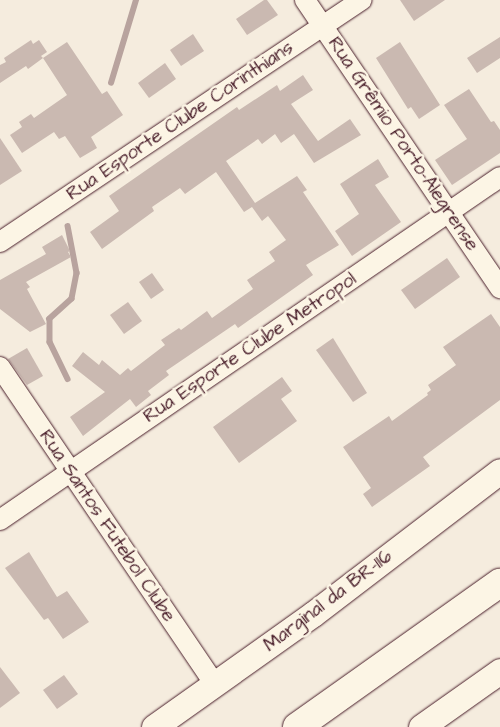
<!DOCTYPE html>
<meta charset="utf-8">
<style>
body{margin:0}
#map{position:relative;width:500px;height:727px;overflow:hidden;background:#f5ecde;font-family:"Architects Daughter",sans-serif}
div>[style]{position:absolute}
.stream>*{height:5.5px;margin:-2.75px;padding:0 2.75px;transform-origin:2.75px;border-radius:2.75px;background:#b8a39e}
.building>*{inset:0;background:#cab9b1}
.roads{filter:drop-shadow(0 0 1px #4a1f2b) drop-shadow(0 0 1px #4a1f2b)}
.minor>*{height:20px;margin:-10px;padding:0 10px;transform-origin:10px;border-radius:10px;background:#fcf5e5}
.tertiary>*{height:25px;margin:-12.5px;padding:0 12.5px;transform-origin:12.5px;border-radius:12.5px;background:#fcf5e5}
.trunk>*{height:28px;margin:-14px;padding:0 14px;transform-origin:14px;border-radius:14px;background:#fcf5e5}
span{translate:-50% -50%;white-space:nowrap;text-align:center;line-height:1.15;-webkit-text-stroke:5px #fcf5e5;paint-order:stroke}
.street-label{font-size:19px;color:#4a1f2b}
</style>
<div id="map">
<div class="stream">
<i style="left:111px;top:83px;width:87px;rotate:-73.2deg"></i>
<i style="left:68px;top:226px;width:48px;rotate:79.2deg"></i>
<i style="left:77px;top:273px;width:26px;rotate:101deg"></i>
<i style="left:72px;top:299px;width:30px;rotate:138deg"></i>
<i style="left:50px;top:319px;width:23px;rotate:90deg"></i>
<i style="left:50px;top:342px;width:41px;rotate:64.1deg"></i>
</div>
<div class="building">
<i style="clip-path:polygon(264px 0,267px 0,278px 15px,247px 35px,236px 19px)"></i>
<i style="clip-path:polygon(400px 0,445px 0,414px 21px)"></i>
<i style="clip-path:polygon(193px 34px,204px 51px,181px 66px,170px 50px)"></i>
<i style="clip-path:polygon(500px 37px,500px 58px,477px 73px,467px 58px)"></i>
<i style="clip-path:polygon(31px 40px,33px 44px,39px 40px,47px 52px,41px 56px,43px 58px,28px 69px,26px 66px,0 83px,0 65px,6px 62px,4px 58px)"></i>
<i style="clip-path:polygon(67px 42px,102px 94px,107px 91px,123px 115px,91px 137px,97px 148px,80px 158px,65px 136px,59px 139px,54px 132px,22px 153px,10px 135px,22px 127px,19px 122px,31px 114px,34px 118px,67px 95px,43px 58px)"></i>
<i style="clip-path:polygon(400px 42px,440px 105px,419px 119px,411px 107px,408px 109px,376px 58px)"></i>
<i style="clip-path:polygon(165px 63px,176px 79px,149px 98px,138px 83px)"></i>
<i style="clip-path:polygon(303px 75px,313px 90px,291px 104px,318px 141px,350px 119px,361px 135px,314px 163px,294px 134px,281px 143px,275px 134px,262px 144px,258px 139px,226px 161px,255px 203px,297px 176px,307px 190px,303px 192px,339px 245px,306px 265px,313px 275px,238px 328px,235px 324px,166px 371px,169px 375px,148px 391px,151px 395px,136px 407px,130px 399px,83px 436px,70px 417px,105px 392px,72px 366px,83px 352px,99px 365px,102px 360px,120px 375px,128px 368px,131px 371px,165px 345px,161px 340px,179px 328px,181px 330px,207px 311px,212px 318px,253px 289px,247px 280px,275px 261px,269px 252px,286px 240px,268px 216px,262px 221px,252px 207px,244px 212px,216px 172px,185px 194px,180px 188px,152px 207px,154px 211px,102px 249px,90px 232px,119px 211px,109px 196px,237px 107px,239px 110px,277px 85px,280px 91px)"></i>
<i style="clip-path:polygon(469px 89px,491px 122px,494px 121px,500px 130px,500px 153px,452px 185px,435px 160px,467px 139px,444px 105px)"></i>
<i style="clip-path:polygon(0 138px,22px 171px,0 185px)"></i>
<i style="clip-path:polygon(378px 159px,389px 177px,375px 185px,401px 222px,352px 256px,335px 231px,359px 214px,340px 184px)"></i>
<i style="clip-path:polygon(62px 235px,70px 251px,68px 252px,71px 257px,26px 282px,30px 287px,27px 289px,46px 324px,30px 332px,0 309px,0 280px,46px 254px,42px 247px)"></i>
<i style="clip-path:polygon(447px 258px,460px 277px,415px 309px,401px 290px)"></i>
<i style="clip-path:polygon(152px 273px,164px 290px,151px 299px,139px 282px)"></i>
<i style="clip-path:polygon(128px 302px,142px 321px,124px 334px,110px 315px)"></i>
<i style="clip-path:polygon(491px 314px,500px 327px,500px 400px,423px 457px,430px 466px,372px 507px,363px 494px,371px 488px,343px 447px,389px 416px,392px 421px,428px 395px,427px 393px,431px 390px,428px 385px,456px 365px,443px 347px)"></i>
<i style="clip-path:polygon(333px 338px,367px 393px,353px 402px,316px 350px)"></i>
<i style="clip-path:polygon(27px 348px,43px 376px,27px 385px,8px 359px)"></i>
<i style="clip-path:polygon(282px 377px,292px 391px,281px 399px,297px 421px,239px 463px,213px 427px)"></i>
<i style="clip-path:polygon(29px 552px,57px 597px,67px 591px,89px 622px,63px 639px,48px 618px,44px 620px,5px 568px)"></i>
<i style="clip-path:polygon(0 667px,20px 693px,0 708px)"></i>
<i style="clip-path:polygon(64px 675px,78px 694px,57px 709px,43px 690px)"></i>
</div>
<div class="roads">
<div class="minor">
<i style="left:305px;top:0;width:348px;rotate:55.9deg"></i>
<i style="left:0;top:242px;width:435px;rotate:-33.8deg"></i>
<i style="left:0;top:367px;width:383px;rotate:55.9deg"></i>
<i style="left:0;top:520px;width:606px;rotate:-34.45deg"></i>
</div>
<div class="tertiary">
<i style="left:154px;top:727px;width:195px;rotate:-35.4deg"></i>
<i style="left:313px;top:614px;width:235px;rotate:-37.4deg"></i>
<i style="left:421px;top:727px;width:97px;rotate:-35.3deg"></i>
</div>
<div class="trunk">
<i style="left:297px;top:727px;width:249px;rotate:-35.4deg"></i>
</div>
</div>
<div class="street-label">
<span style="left:180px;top:121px;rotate:-34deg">Rua Esporte Clube Corinthians</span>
<span style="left:403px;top:144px;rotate:56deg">Rua Grêmio Porto-Alegrense</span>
<span style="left:250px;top:348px;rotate:-34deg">Rua Esporte Clube Metropol</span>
<span style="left:107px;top:526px;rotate:56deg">Rua Santos Futebol Clube</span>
<span style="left:328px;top:601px;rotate:-37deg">Marginal da BR-116</span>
</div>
</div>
